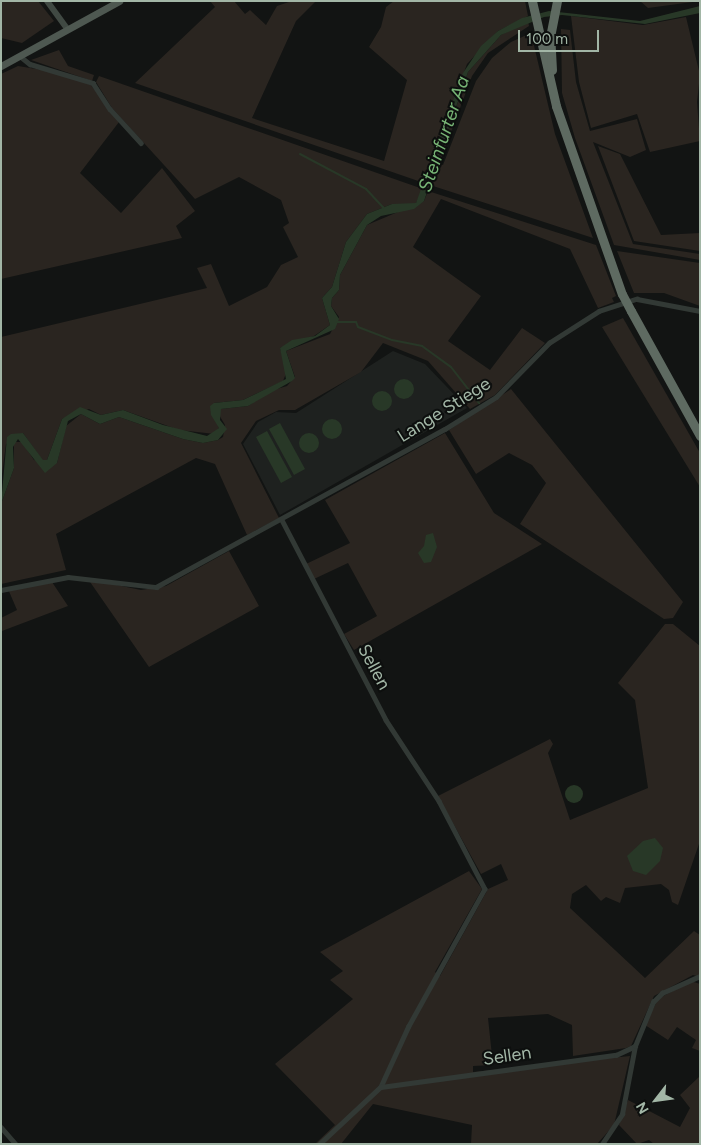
<!DOCTYPE html>
<style>
body{margin:0}
#map{position:relative;width:701px;height:1145px;overflow:hidden;background:#121413;font-family:Figtree,sans-serif}
div>[style]{position:absolute}
.built>*{inset:0;background:#1e211f}
.green>*{inset:0;background:#2a2520}
.water>*{inset:0;background:#283827}
.round{border-radius:50%}
.stream>*{height:2px;margin:-1px;padding:0 1px;transform-origin:1px;border-radius:1px;background:#283827}
.street>*{height:4.5px;margin:-2.25px;padding:0 2.25px;transform-origin:2.25px;border-radius:2.25px;background:#323935}
.secondary>*{height:6px;margin:-3px;padding:0 3px;transform-origin:3px;border-radius:3px;background:#404943}
.primary>*{height:7px;margin:-3.5px;padding:0 3.5px;transform-origin:3.5px;border-radius:3.5px;background:#4e5851}
.highway>*{height:9px;margin:-4.5px;padding:0 4.5px;transform-origin:4.5px;border-radius:4.5px;background:#5e6a61}
.highway-bridge>*{height:9px;margin:-4.5px;padding:0 4.5px;transform-origin:4.5px;border-radius:4.5px;background:#5e6a61}
span{translate:-50% -50%;white-space:nowrap;text-align:center;line-height:1.15;-webkit-text-stroke:4px #0d0f0e;paint-order:stroke}
.street-label{font-size:18px;color:#a2b6a6}
.water-label{font-size:19px;color:#77b475;font-style:italic}
.frame{position:absolute;inset:0;border:2px solid #a2b6a6;pointer-events:none}
.north{position:absolute;left:631px;top:1075px;width:50px;height:50px;-webkit-text-stroke:4px #0d0f0e;paint-order:stroke;rotate:240deg;font-size:14px;font-weight:700;line-height:20px;text-align:center;color:#a2b6a6}
.north::after{content:'';display:block;margin:auto;width:18px;height:22px;background:#a2b6a6;clip-path:polygon(50% 0,100% 100%,50% 72%,0 100%)}
.scale{position:absolute;left:518px;top:30px;width:81px;height:22px;box-sizing:border-box;border:2px solid #a2b6a6;border-top:0;padding-left:6px;font-size:15px;line-height:18px;white-space:nowrap;color:#a2b6a6;-webkit-text-stroke:4px #0d0f0e;paint-order:stroke}
</style>
<div id="map">
<div class="built">
<i style="clip-path:polygon(393px 351px,425px 364px,467px 408px,280px 515px,243px 444px,258px 422px,276px 412px,296px 413px)"></i>
</div>
<div class="green">
<i style="clip-path:polygon(1px 1px,38px 1px,54px 21px,22px 43px,1px 38px)"></i>
<i style="clip-path:polygon(210px 1px,234px 1px,245px 14px,250px 10px,266px 25px,277px 6px,292px 1px,316px 1px,296px 21px,252px 118px,384px 161px,407px 80px,369px 47px,381px 27px,386px 7px,394px 1px,525px 1px,528px 16px,498px 31px,467px 64px,424px 183px,135px 83px,215px 7px)"></i>
<i style="clip-path:polygon(640px 1px,700px 1px,648px 8px)"></i>
<i style="clip-path:polygon(571px 16px,643px 25px,686px 17px,700px 75px,697px 102px,700px 141px,650px 152px,637px 114px,591px 128px,579px 82px)"></i>
<i style="clip-path:polygon(528px 21px,529px 26px,488px 53px,472px 76px,439px 164px,443px 165px,476px 81px,492px 58px,511px 42px,531px 33px,555px 134px,593px 238px,430px 185px,468px 72px,501px 35px)"></i>
<i style="clip-path:polygon(561px 29px,570px 30px,576px 82px,590px 131px,637px 119px,646px 150px,630px 157px,593px 142px,633px 244px,700px 254px,700px 260px,614px 245px,575px 138px,562px 93px)"></i>
<i style="clip-path:polygon(59px 50px,68px 66px,94px 75px,92px 81px,31px 60px)"></i>
<i style="clip-path:polygon(18px 66px,61px 73px,91px 85px,119px 122px,80px 173px,121px 213px,162px 168px,195px 211px,176px 226px,182px 238px,1px 279px,1px 74px)"></i>
<i style="clip-path:polygon(99px 76px,423px 189px,416px 203px,410px 206px,392px 204px,367px 214px,346px 242px,332px 287px,322px 298px,330px 325px,314px 336px,280px 348px,287px 371px,283px 381px,243px 400px,214px 403px,219px 428px,215px 434px,179px 430px,123px 410px,101px 415px,89px 409px,62px 419px,47px 460px,43px 461px,23px 433px,6px 444px,1px 482px,1px 337px,207px 288px,197px 268px,211px 264px,229px 306px,267px 287px,281px 265px,298px 257px,283px 227px,289px 223px,281px 200px,239px 177px,195px 199px,112px 108px,96px 82px)"></i>
<i style="clip-path:polygon(598px 146px,620px 154px,661px 235px,700px 233px,700px 251px,634px 241px)"></i>
<i style="clip-path:polygon(428px 191px,596px 245px,616px 296px,612px 298px,614px 302px,598px 308px,570px 249px,441px 199px,413px 247px,481px 296px,448px 341px,490px 370px,522px 328px,545px 343px,495px 395px,470px 409px,428px 361px,383px 343px,361px 372px,295px 410px,279px 410px,256px 421px,241px 443px,279px 518px,247px 535px,215px 464px,196px 458px,56px 534px,66px 570px,1px 584px,1px 504px,14px 468px,14px 442px,22px 442px,34px 460px,57px 463px,66px 426px,81px 414px,100px 424px,119px 417px,183px 439px,203px 443px,218px 440px,223px 437px,225px 425px,218px 413px,221px 409px,248px 406px,270px 391px,287px 386px,295px 377px,286px 351px,330px 334px,339px 317px,331px 306px,332px 298px,339px 290px,340px 275px,367px 225px,424px 201px)"></i>
<i style="clip-path:polygon(617px 251px,700px 263px,700px 306px,664px 293px,634px 293px)"></i>
<i style="clip-path:polygon(623px 318px,700px 453px,700px 487px,602px 327px)"></i>
<i style="clip-path:polygon(511px 389px,683px 602px,673px 618px,664px 619px,520px 524px,546px 483px,532px 465px,509px 453px,476px 474px,449px 430px)"></i>
<i style="clip-path:polygon(445px 433px,494px 513px,542px 544px,354px 650px,344px 634px,377px 616px,348px 563px,314px 579px,306px 564px,350px 543px,325px 500px)"></i>
<i style="clip-path:polygon(229px 551px,259px 606px,149px 667px,88px 579px,141px 590px,166px 586px)"></i>
<i style="clip-path:polygon(50px 579px,68px 606px,2px 631px,1px 618px,17px 610px,8px 589px)"></i>
<i style="clip-path:polygon(665px 624px,673px 624px,700px 646px,700px 841px,678px 905px,672px 902px,669px 890px,661px 884px,625px 888px,620px 903px,606px 897px,601px 901px,586px 885px,572px 894px,570px 908px,645px 978px,694px 931px,700px 935px,700px 977px,693px 975px,654px 996px,631px 1046px,626px 1048px,573px 1056px,572px 1025px,548px 1014px,488px 1018px,493px 1065px,473px 1066px,473px 1072px,630px 1056px,614px 1125px,597px 1144px,471px 1144px,472px 1125px,373px 1104px,341px 1144px,315px 1144px,335px 1125px,275px 1064px,353px 999px,330px 980px,343px 971px,320px 952px,469px 871px,482px 889px,435px 972px,440px 976px,488px 889px,508px 880px,501px 864px,481px 874px,438px 796px,550px 739px,553px 744px,548px 753px,570px 820px,648px 788px,635px 700px,618px 683px)"></i>
<i style="clip-path:polygon(691px 981px,700px 984px,700px 1051px,692px 1048px,696px 1040px,677px 1027px,668px 1040px,645px 1025px,658px 999px)"></i>
<i style="clip-path:polygon(700px 1076px,700px 1144px,654px 1144px,649px 1140px,637px 1144px,619px 1125px,628px 1100px,680px 1127px,690px 1108px,680px 1095px)"></i>
</div>
<div class="water">
<i style="clip-path:polygon(700px 6px,700px 13px,645px 24px,562px 15px,544px 17px,501px 35px,468px 72px,424px 201px,414px 209px,381px 216px,367px 225px,340px 275px,339px 290px,332px 298px,331px 306px,339px 319px,335px 329px,286px 351px,295px 378px,292px 381px,248px 406px,221px 409px,220px 420px,227px 429px,218px 440px,203px 443px,183px 439px,119px 417px,100px 424px,81px 414px,68px 421px,57px 463px,45px 473px,18px 439px,13px 447px,14px 468px,1px 504px,7px 437px,11px 434px,23px 433px,43px 460px,47px 460px,62px 419px,80px 407px,101px 415px,123px 410px,163px 425px,207px 436px,219px 428px,211px 415px,210px 406px,214px 403px,243px 400px,286px 379px,280px 348px,292px 340px,315px 336px,330px 325px,322px 298px,332px 287px,346px 242px,367px 214px,392px 204px,416px 203px,463px 73px,481px 46px,498px 31px,522px 18px,549px 11px,640px 21px)"></i>
<i class="round" style="left:394px;top:379px;width:20px;height:20px"></i>
<i class="round" style="left:372px;top:391px;width:20px;height:20px"></i>
<i class="round" style="left:322px;top:419px;width:20px;height:20px"></i>
<i style="clip-path:polygon(280px 423px,305px 469px,294px 475px,269px 429px)"></i>
<i style="clip-path:polygon(267px 431px,292px 477px,281px 483px,256px 437px)"></i>
<i class="round" style="left:299px;top:433px;width:20px;height:20px"></i>
<i style="clip-path:polygon(433px 533px,437px 547px,431px 562px,424px 563px,418px 553px,424px 546px,426px 535px)"></i>
<i class="round" style="left:565px;top:785px;width:18px;height:18px"></i>
<i style="clip-path:polygon(655px 838px,663px 848px,660px 861px,646px 875px,633px 871px,627px 856px,643px 841px)"></i>
</div>
<div class="stream">
<i style="left:300px;top:154px;width:75px;rotate:27.9deg"></i>
<i style="left:366px;top:189px;width:26px;rotate:47deg"></i>
<i style="left:337px;top:322px;width:19px"></i>
<i style="left:356px;top:322px;width:5px;rotate:68deg"></i>
<i style="left:358px;top:327px;width:36px;rotate:21deg"></i>
<i style="left:392px;top:340px;width:31px;rotate:11deg"></i>
<i style="left:422px;top:346px;width:36px;rotate:36deg"></i>
<i style="left:451px;top:367px;width:46px;rotate:52.1deg"></i>
</div>
<div class="street">
<i style="left:20px;top:56px;width:13px;rotate:39deg"></i>
<i style="left:30px;top:64px;width:66px;rotate:16.8deg"></i>
<i style="left:93px;top:83px;width:31px;rotate:57deg"></i>
<i style="left:110px;top:109px;width:46px;rotate:47.6deg"></i>
<i style="left:282px;top:520px;width:225px;rotate:62.5deg"></i>
<i style="left:386px;top:720px;width:97px;rotate:56.8deg"></i>
<i style="left:439px;top:801px;width:99px;rotate:62.4deg"></i>
<i style="left:485px;top:889px;width:157px;rotate:119deg"></i>
<i style="left:409px;top:1026px;width:67px;rotate:114.7deg"></i>
<i style="left:381px;top:1087px;width:83px;rotate:136.9deg"></i>
<i style="left:1px;top:590px;width:68px;rotate:-11deg"></i>
<i style="left:68px;top:577px;width:89px;rotate:6.5deg"></i>
<i style="left:156px;top:587px;width:329px;rotate:-28.7deg"></i>
<i style="left:445px;top:429px;width:60px;rotate:-32.1deg"></i>
<i style="left:496px;top:397px;width:76px;rotate:-45.5deg"></i>
<i style="left:549px;top:343px;width:59px;rotate:-32.6deg"></i>
<i style="left:599px;top:311px;width:40px;rotate:-18deg"></i>
<i style="left:637px;top:299px;width:64px;rotate:10.8deg"></i>
<i style="left:381px;top:1087px;width:237px;rotate:-7.8deg"></i>
<i style="left:616px;top:1055px;width:21px;rotate:-25deg"></i>
<i style="left:1px;top:1127px;width:23px;rotate:49deg"></i>
<i style="left:602px;top:1144px;width:36px;rotate:-56deg"></i>
<i style="left:622px;top:1114px;width:69px;rotate:-79.2deg"></i>
<i style="left:635px;top:1046px;width:48px;rotate:-67.8deg"></i>
<i style="left:653px;top:1002px;width:13px;rotate:-45deg"></i>
<i style="left:662px;top:993px;width:42px;rotate:-24.1deg"></i>
</div>
<div class="secondary">
<i style="left:47px;top:1px;width:34px;rotate:54deg"></i>
</div>
<div class="primary">
<i style="left:1px;top:66px;width:135px;rotate:-28.8deg"></i>
</div>
<div class="highway">
<i style="left:532px;top:1px;width:108px;rotate:77.1deg"></i>
<i style="left:556px;top:106px;width:199px;rotate:70.7deg"></i>
<i style="left:552px;top:70px;width:33px;rotate:-93deg"></i>
<i style="left:550px;top:37px;width:37px;rotate:-79deg"></i>
<i style="left:631px;top:311px;width:143px;rotate:61.1deg"></i>
</div>
<div class="highway-bridge">
<i style="left:622px;top:294px;width:19px;rotate:62deg"></i>
</div>
<div class="street-label">
<span style="left:444px;top:410px;rotate:-32deg">Lange Stiege</span>
<span style="left:374px;top:667px;rotate:62deg">Sellen</span>
<span style="left:507px;top:1056px;rotate:-8deg">Sellen</span>
</div>
<div class="water-label">
<span style="left:444px;top:134px;rotate:-71deg">Steinfurter Aa</span>
</div>
<div class="frame"></div>
<div class="north">N</div>
<div class="scale">100 m</div>
</div>
